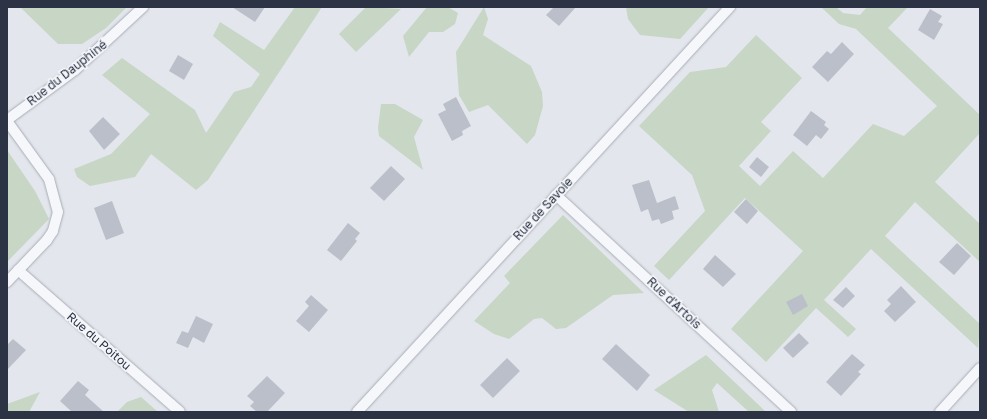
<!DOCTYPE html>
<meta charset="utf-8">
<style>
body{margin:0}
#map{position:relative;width:987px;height:419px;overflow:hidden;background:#e3e6ec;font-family:"Golos Text",sans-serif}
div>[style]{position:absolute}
.green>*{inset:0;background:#c8d6c5}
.building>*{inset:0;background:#bbbfc9}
.roads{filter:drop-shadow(0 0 1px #a8adb6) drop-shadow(0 0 1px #a8adb6)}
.street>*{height:10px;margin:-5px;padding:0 5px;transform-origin:5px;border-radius:5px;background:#f6f7fa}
span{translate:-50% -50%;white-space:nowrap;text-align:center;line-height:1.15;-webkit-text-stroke:3.5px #f3f5f9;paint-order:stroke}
.street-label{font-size:12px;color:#2b3344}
.frame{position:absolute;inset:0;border:8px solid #2b3344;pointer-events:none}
</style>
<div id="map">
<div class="green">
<i style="clip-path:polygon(20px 7px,127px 7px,106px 28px,82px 44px,58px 44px)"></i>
<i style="clip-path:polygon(295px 7px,322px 7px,208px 180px,196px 190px,151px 154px,135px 177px,90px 186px,77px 177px,74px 169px,111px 154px,150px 114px,102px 75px,122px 58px,195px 110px,206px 133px,234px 92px,251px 87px,260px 74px,213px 36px,220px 22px,264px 50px)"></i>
<i style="clip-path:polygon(366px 7px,401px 9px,356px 52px,339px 34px)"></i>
<i style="clip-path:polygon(427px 7px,448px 7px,458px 13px,455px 24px,443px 32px,429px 32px,409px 57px,403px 36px)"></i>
<i style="clip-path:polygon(484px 7px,488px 19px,483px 35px,531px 66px,542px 92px,543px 106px,535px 135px,527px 144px,488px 105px,469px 112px,459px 95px,456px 52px)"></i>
<i style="clip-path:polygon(626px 7px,709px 7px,680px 39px,640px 35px,628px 19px)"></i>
<i style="clip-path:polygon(821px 7px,836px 7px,843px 13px,860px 15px,867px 7px,908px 7px,888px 28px,980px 115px,980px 133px,935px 182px,980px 224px,980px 262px,915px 202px,885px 236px,980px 324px,978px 348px,871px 249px,824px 300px,856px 329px,848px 337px,816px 308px,766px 362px,731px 329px,803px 251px,745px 198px,669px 280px,654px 266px,705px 211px,692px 175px,639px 126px,690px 72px,726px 67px,756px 35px,802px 78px,761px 122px,771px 131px,739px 166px,760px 186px,793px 151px,823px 178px,873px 124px,904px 136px,937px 106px,856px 29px,839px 24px)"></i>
<i style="clip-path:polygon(381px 104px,395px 104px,423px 120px,414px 137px,423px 170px,379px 136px,378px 128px)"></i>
<i style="clip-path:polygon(7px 150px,35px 191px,49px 219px,7px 262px)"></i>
<i style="clip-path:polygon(563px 215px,644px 293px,613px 295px,566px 328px,556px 329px,542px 318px,534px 319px,509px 339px,494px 334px,474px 321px,510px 283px,504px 276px)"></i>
<i style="clip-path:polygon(706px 355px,766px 412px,749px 412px,717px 383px,712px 390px,719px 412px,689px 412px,654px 390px)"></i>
<i style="clip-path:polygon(40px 392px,29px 412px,7px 412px,7px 404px)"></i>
<i style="clip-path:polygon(141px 397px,158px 412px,117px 412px,127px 402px)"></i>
</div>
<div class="building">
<i style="clip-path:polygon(232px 7px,265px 7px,255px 22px)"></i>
<i style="clip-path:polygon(554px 7px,576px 7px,559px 26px,546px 15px)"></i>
<i style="clip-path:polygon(930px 9px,942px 16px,938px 22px,943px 24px,934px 40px,918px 30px)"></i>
<i style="clip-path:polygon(842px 42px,854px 54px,828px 82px,812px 67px,827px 51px,831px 54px)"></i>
<i style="clip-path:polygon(178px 55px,193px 64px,184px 80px,169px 71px)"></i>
<i style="clip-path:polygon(456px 97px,471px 126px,462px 131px,463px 135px,452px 141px,438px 114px,446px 110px,443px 104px)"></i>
<i style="clip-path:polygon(811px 111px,826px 122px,824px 125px,829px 129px,821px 139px,816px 135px,807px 146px,793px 135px)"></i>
<i style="clip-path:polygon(103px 117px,120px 134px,104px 150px,89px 131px)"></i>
<i style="clip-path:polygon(757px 157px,769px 167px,761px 177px,749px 167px)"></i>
<i style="clip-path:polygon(391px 166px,405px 179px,384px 201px,370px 188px)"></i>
<i style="clip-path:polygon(649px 180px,657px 203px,675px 196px,679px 209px,672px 211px,674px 219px,661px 224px,659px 219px,652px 221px,648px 209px,641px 212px,632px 185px)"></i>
<i style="clip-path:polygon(746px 199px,758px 211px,747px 224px,734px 212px)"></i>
<i style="clip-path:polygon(112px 201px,124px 233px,106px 240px,94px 208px)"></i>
<i style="clip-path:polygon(348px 223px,360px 233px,355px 239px,357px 241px,341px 261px,327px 250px)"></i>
<i style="clip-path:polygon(957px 243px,971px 256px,954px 275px,939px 262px)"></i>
<i style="clip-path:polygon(715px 255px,736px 274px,723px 287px,703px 269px)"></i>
<i style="clip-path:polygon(901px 286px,916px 302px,895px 322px,884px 311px,891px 304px,887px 300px)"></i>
<i style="clip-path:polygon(846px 287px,855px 296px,843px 308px,833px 300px)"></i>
<i style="clip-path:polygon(802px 294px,808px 306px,793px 315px,786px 302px)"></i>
<i style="clip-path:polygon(311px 295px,328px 310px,309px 332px,296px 321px,309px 306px,305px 302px)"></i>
<i style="clip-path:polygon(196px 316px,213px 324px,204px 343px,193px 337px,188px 348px,176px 343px,182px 331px,188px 333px)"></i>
<i style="clip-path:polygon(799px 333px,809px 343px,793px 358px,783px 348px)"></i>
<i style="clip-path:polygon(13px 339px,26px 350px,7px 370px,7px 345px)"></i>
<i style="clip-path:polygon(616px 344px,650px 375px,637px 391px,602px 359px)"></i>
<i style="clip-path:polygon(852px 354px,865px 365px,858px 372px,861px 374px,841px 396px,826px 382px)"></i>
<i style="clip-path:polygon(507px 358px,520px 371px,493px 398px,480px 385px)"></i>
<i style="clip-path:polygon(267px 376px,285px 393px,267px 412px,257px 412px,250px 406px,254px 402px,247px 396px)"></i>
<i style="clip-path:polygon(78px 381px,89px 390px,85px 395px,104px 412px,72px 412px,60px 401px)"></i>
</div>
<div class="roads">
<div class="street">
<i style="left:7px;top:120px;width:84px;rotate:-36.3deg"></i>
<i style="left:75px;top:70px;width:93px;rotate:-42.8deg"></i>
<i style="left:7px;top:121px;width:72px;rotate:54.1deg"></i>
<i style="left:49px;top:179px;width:34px;rotate:75deg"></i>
<i style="left:58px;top:212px;width:20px;rotate:105deg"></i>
<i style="left:53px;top:231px;width:11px;rotate:124deg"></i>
<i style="left:47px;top:240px;width:58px;rotate:133.6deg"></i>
<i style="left:556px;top:195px;width:320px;rotate:42.7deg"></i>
<i style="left:18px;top:270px;width:215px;rotate:41.2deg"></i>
<i style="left:357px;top:412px;width:551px;rotate:-47.36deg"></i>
<i style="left:940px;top:412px;width:59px;rotate:-47.7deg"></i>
</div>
</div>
<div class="street-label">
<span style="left:67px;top:73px;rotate:-38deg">Rue du Dauphiné</span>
<span style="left:543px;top:209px;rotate:-47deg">Rue de Savoie</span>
<span style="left:674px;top:303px;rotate:43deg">Rue d'Artois</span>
<span style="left:99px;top:341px;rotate:41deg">Rue du Poitou</span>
</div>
<div class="frame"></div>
</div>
